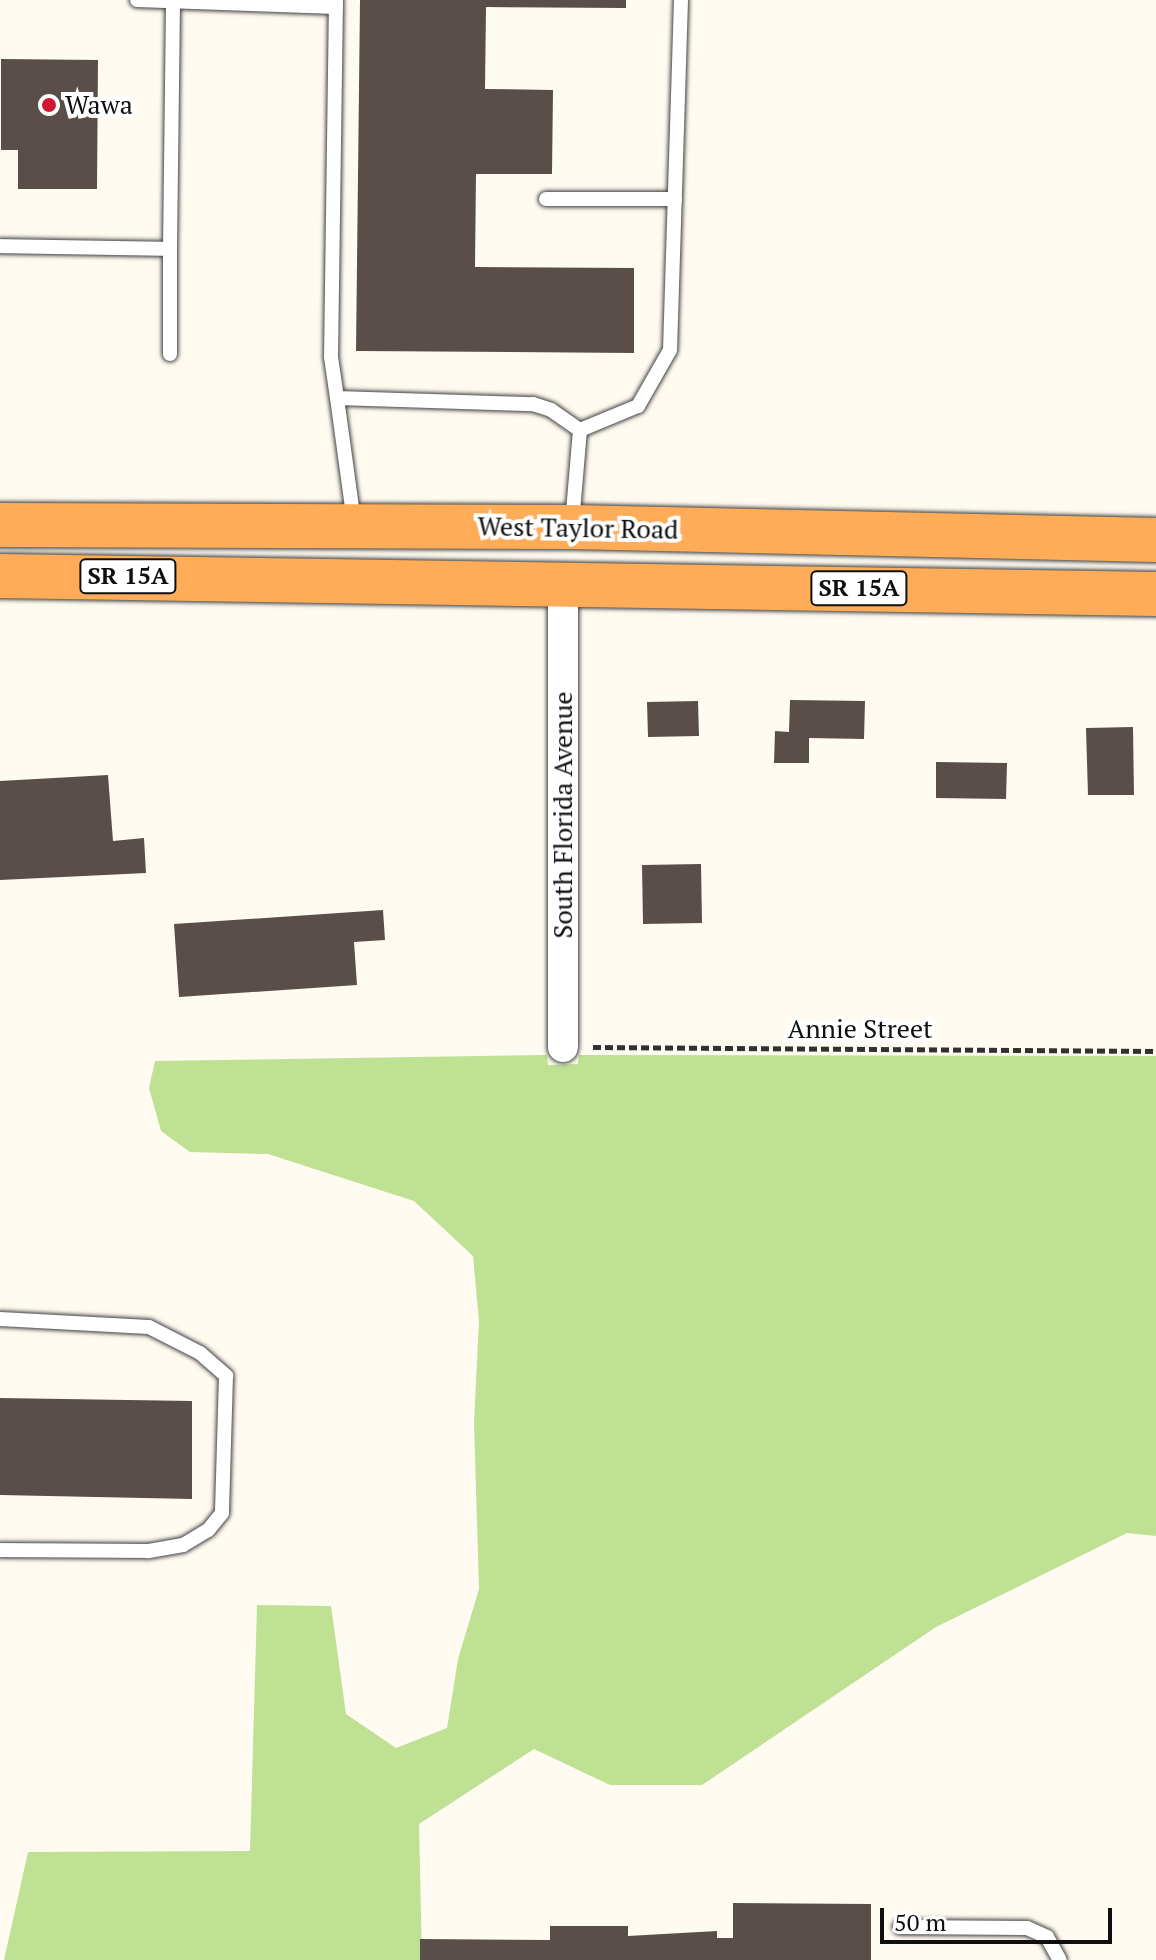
<!DOCTYPE html>
<style>
body{margin:0}
#map{position:relative;width:1156px;height:1960px;overflow:hidden;background:#fffbf1;font-family:"PT Serif",serif}
div>[style]{position:absolute}
.forest>*{inset:0;background:#bee193}
.building>*{inset:0;background:#594e4a}
.path>*{height:5px;margin-top:-2.5px;transform-origin:0;background:repeating-linear-gradient(90deg,#313131 0 8px,transparent 0 12px)}
.roads{filter:drop-shadow(0 0 2px #424242) drop-shadow(0 0 2px #424242)}
.service>*{height:14px;margin:-7px;padding:0 7px;transform-origin:7px;border-radius:7px;background:#fff}
.minor>*{height:30px;margin:-15px;padding:0 15px;transform-origin:15px;border-radius:15px;background:#fff}
.trunk>*{height:44px;margin:-22px;padding:0 22px;transform-origin:22px;border-radius:22px;background:#ffac58}
.dots>*{width:22px;height:22px;translate:-50% -50%;box-sizing:border-box;border:4px solid #fff;border-radius:50%}
span{translate:-50% -50%;white-space:nowrap;text-align:center;line-height:1.15;-webkit-text-stroke:8px #fff;paint-order:stroke}
.shield-label span{padding:2px 6px;background:#fff;border:2px solid;border-radius:6px;-webkit-text-stroke-width:0}
.shield-label{font-size:24px;color:#0f0f0f;font-weight:700}
.poi-label{font-size:26px;color:#0f0f0f}
.left{translate:0 -50%;text-align:left}
.street-label{font-size:26px;color:#0f0f0f}
.scale{position:absolute;left:880px;top:1908px;width:232px;height:36px;box-sizing:border-box;border:4px solid #0f0f0f;border-top:0;padding-left:10px;font-size:24px;line-height:28px;white-space:nowrap;color:#0f0f0f;-webkit-text-stroke:6px #fff;paint-order:stroke}
</style>
<div id="map">
<div class="forest">
<i style="clip-path:polygon(547px 1055px,548px 1065px,578px 1064px,579px 1055px,1156px 1056px,1156px 1536px,1127px 1533px,936px 1627px,702px 1785px,610px 1785px,534px 1749px,419px 1824px,422px 1960px,4px 1960px,28px 1852px,250px 1851px,257px 1605px,331px 1606px,346px 1714px,396px 1748px,447px 1728px,458px 1659px,479px 1589px,474px 1423px,479px 1321px,473px 1256px,414px 1201px,268px 1154px,190px 1152px,161px 1131px,149px 1088px,155px 1061px)"></i>
</div>
<div class="building">
<i style="clip-path:polygon(360px 0,626px 0,626px 8px,486px 7px,485px 89px,553px 90px,552px 174px,476px 174px,475px 267px,634px 268px,634px 353px,356px 351px)"></i>
<i style="clip-path:polygon(1px 59px,98px 60px,97px 189px,18px 189px,18px 150px,1px 150px)"></i>
<i style="clip-path:polygon(790px 700px,865px 701px,864px 739px,809px 738px,809px 763px,774px 763px,775px 731px,789px 732px)"></i>
<i style="clip-path:polygon(698px 701px,699px 736px,648px 737px,647px 702px)"></i>
<i style="clip-path:polygon(1133px 727px,1134px 795px,1088px 795px,1086px 728px)"></i>
<i style="clip-path:polygon(936px 762px,1007px 763px,1006px 799px,936px 798px)"></i>
<i style="clip-path:polygon(108px 775px,113px 841px,144px 838px,146px 873px,0 880px,0 781px)"></i>
<i style="clip-path:polygon(701px 864px,702px 923px,643px 924px,642px 865px)"></i>
<i style="clip-path:polygon(383px 910px,385px 940px,354px 942px,357px 985px,179px 997px,174px 924px)"></i>
<i style="clip-path:polygon(0 1398px,192px 1401px,192px 1499px,0 1495px)"></i>
<i style="clip-path:polygon(733px 1903px,871px 1904px,871px 1960px,420px 1960px,420px 1939px,550px 1940px,550px 1926px,628px 1926px,628px 1936px,717px 1931px,717px 1938px,733px 1938px)"></i>
</div>
<div class="path">
<i style="left:593px;top:1047px;width:563px;rotate:0.41deg"></i>
</div>
<div class="roads">
<div class="service">
<i style="left:137px;top:0;width:199px;rotate:2deg"></i>
<i style="left:336px;top:0;width:357px;rotate:90.8deg"></i>
<i style="left:331px;top:357px;width:41px;rotate:81.7deg"></i>
<i style="left:337px;top:398px;width:196px;rotate:1.8deg"></i>
<i style="left:533px;top:404px;width:19px;rotate:18deg"></i>
<i style="left:551px;top:410px;width:35px;rotate:35deg"></i>
<i style="left:580px;top:430px;width:94px;rotate:94.9deg"></i>
<i style="left:546px;top:199px;width:129px"></i>
<i style="left:0;top:246px;width:170px;rotate:1deg"></i>
<i style="left:170px;top:249px;width:105px;rotate:90deg"></i>
<i style="left:170px;top:249px;width:248px;rotate:-89.3deg"></i>
<i style="left:337px;top:398px;width:125px;rotate:82.2deg"></i>
<i style="left:580px;top:430px;width:63px;rotate:-22.5deg"></i>
<i style="left:638px;top:406px;width:64px;rotate:-60.3deg"></i>
<i style="left:670px;top:350px;width:350px;rotate:-88.2deg"></i>
<i style="left:0;top:1319px;width:149px;rotate:3.1deg"></i>
<i style="left:149px;top:1327px;width:57px;rotate:27deg"></i>
<i style="left:200px;top:1353px;width:35px;rotate:41deg"></i>
<i style="left:226px;top:1376px;width:137px;rotate:91.7deg"></i>
<i style="left:222px;top:1513px;width:22px;rotate:129deg"></i>
<i style="left:208px;top:1530px;width:29px;rotate:149deg"></i>
<i style="left:183px;top:1545px;width:36px;rotate:170deg"></i>
<i style="left:148px;top:1551px;width:148px;rotate:-179.6deg"></i>
<i style="left:900px;top:1927px;width:127px;rotate:0.5deg"></i>
<i style="left:1027px;top:1928px;width:22px;rotate:24deg"></i>
<i style="left:1047px;top:1937px;width:26px;rotate:61deg"></i>
</div>
<div class="minor">
<i style="left:563px;top:1047px;width:465px;rotate:-90deg"></i>
</div>
<div class="trunk">
<i style="left:0;top:525px;width:572px;rotate:0.2deg"></i>
<i style="left:572px;top:527px;width:584px;rotate:1.28deg"></i>
<i style="left:0;top:576px;width:1156px;rotate:0.89deg"></i>
</div>
</div>
<div class="dots">
<i style="left:49px;top:105px;background:#d01731"></i>
</div>
<div class="shield-label">
<span style="left:128px;top:576px">SR 15A</span>
<span style="left:859px;top:588px">SR 15A</span>
</div>
<div class="poi-label">
<span class="left" style="left:65px;top:105px">Wawa</span>
</div>
<div class="street-label">
<span style="left:578px;top:528px;rotate:1deg">West Taylor Road</span>
<span style="left:563px;top:815px;rotate:-90deg">South Florida Avenue</span>
<span style="left:860px;top:1029px">Annie Street</span>
</div>
<div class="scale">50 m</div>
</div>
